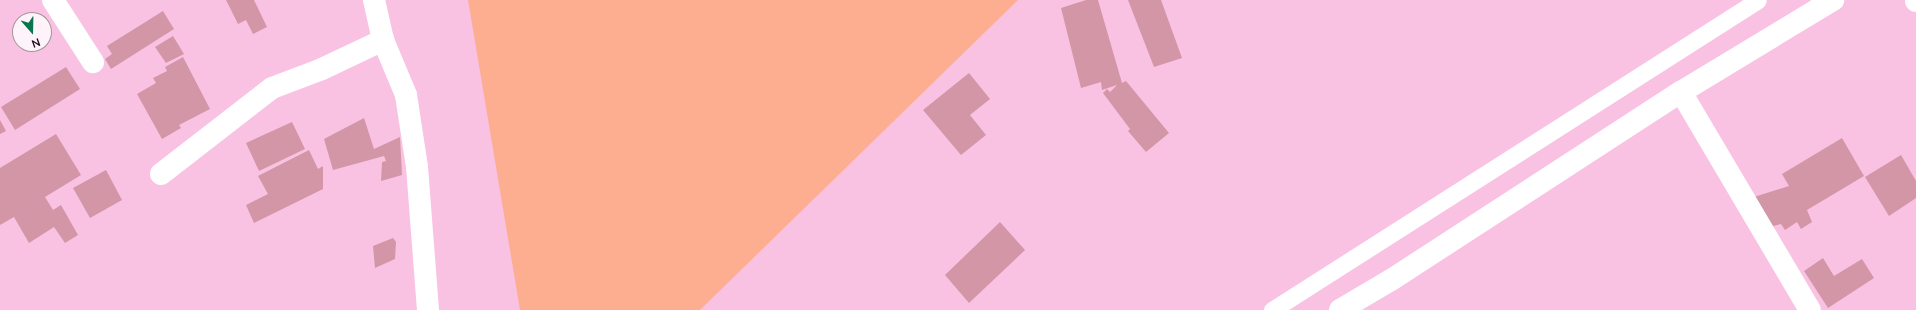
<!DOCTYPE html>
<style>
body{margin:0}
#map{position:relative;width:1916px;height:310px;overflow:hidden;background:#f9c2e3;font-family:"Nunito Sans",sans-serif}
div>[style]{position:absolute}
.green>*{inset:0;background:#fdae90}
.building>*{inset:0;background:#d296a6}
.lane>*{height:17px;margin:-8.5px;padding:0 8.5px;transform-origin:8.5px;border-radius:8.5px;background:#fff}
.street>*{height:22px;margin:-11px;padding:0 11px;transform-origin:11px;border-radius:11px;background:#fff}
.secondary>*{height:22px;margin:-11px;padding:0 11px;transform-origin:11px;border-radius:11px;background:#fff}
span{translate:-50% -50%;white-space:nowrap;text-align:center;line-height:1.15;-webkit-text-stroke:3.5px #fef3f9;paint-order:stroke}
.north{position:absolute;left:12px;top:12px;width:40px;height:40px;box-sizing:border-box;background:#fef3f9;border:1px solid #a3959d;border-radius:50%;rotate:160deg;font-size:11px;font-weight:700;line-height:16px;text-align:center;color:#1b0914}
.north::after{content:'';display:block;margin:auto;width:14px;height:18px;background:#077650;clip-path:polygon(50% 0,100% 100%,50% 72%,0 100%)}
</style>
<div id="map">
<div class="green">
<i style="clip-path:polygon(468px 0,1018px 0,700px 310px,520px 310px)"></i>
</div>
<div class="building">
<i style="clip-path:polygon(226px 0,254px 0,267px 27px,253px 34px,246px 20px,238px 24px)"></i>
<i style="clip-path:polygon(1086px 0,1098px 0,1122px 83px,1126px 81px,1169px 133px,1146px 152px,1128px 131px,1130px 129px,1103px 93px,1107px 89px,1110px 92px,1117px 85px,1102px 90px,1101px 82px,1081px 88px,1061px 8px)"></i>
<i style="clip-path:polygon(1128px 0,1161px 0,1182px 58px,1154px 67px)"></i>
<i style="clip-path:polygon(163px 11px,174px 29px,111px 69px,105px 59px,112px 54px,107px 46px)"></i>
<i style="clip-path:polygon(173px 36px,184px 54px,166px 63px,155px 47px)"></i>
<i style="clip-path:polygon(183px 57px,210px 109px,179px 125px,181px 128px,162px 139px,137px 94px,156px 83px,153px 78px,167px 71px,165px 67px)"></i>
<i style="clip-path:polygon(66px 67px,80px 89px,15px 130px,1px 107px)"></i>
<i style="clip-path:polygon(969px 73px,990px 99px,970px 115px,986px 135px,961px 155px,923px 110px)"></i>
<i style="clip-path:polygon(364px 118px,374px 149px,400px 137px,402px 175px,381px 181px,382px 162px,386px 161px,384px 156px,333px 170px,324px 139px)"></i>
<i style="clip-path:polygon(0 120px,6px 131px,0 134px)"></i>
<i style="clip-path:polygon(292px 122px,305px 149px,259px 171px,246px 143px)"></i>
<i style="clip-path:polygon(56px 134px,81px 175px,45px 197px,53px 210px,61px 205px,78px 235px,65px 243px,54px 227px,29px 243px,14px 217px,0 225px,0 168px)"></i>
<i style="clip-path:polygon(1842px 138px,1864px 176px,1807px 210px,1812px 222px,1801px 229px,1797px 222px,1785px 230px,1781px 224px,1770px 227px,1754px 197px,1789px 186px,1782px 174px)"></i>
<i style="clip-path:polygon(309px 150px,318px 169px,323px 166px,323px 189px,254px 223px,246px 205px,268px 194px,258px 176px)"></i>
<i style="clip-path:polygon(1901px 155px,1916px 181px,1916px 198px,1889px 216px,1865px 177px)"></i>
<i style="clip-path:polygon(106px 170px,122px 200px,90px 218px,73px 188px)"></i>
<i style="clip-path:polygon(1000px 222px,1025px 250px,969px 303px,945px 275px)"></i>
<i style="clip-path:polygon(393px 238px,396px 242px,395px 259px,375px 268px,373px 246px)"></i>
<i style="clip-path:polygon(1823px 258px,1834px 276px,1862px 259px,1874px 278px,1828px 308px,1804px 271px)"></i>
</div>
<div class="lane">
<i style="left:1272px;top:310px;width:576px;rotate:-32.53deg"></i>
</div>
<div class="street">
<i style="left:53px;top:0;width:74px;rotate:57.2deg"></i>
<i style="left:1916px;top:0;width:1px;rotate:90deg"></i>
<i style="left:1681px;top:92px;width:253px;rotate:59.4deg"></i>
<i style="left:161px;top:174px;width:140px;rotate:-37.8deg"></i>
<i style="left:272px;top:88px;width:53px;rotate:-20.8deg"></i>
<i style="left:322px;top:69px;width:68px;rotate:-25.4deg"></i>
<i style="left:1340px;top:310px;width:59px;rotate:-30.5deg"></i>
<i style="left:1391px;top:280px;width:346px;rotate:-33deg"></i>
<i style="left:1681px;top:92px;width:178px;rotate:-31.2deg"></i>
</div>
<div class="secondary">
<i style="left:374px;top:0;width:41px;rotate:77.3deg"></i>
<i style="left:383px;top:40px;width:60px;rotate:67.3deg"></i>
<i style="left:406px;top:95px;width:73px;rotate:81.3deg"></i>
<i style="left:417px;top:167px;width:143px;rotate:85.6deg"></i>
</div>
<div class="north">N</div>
</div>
